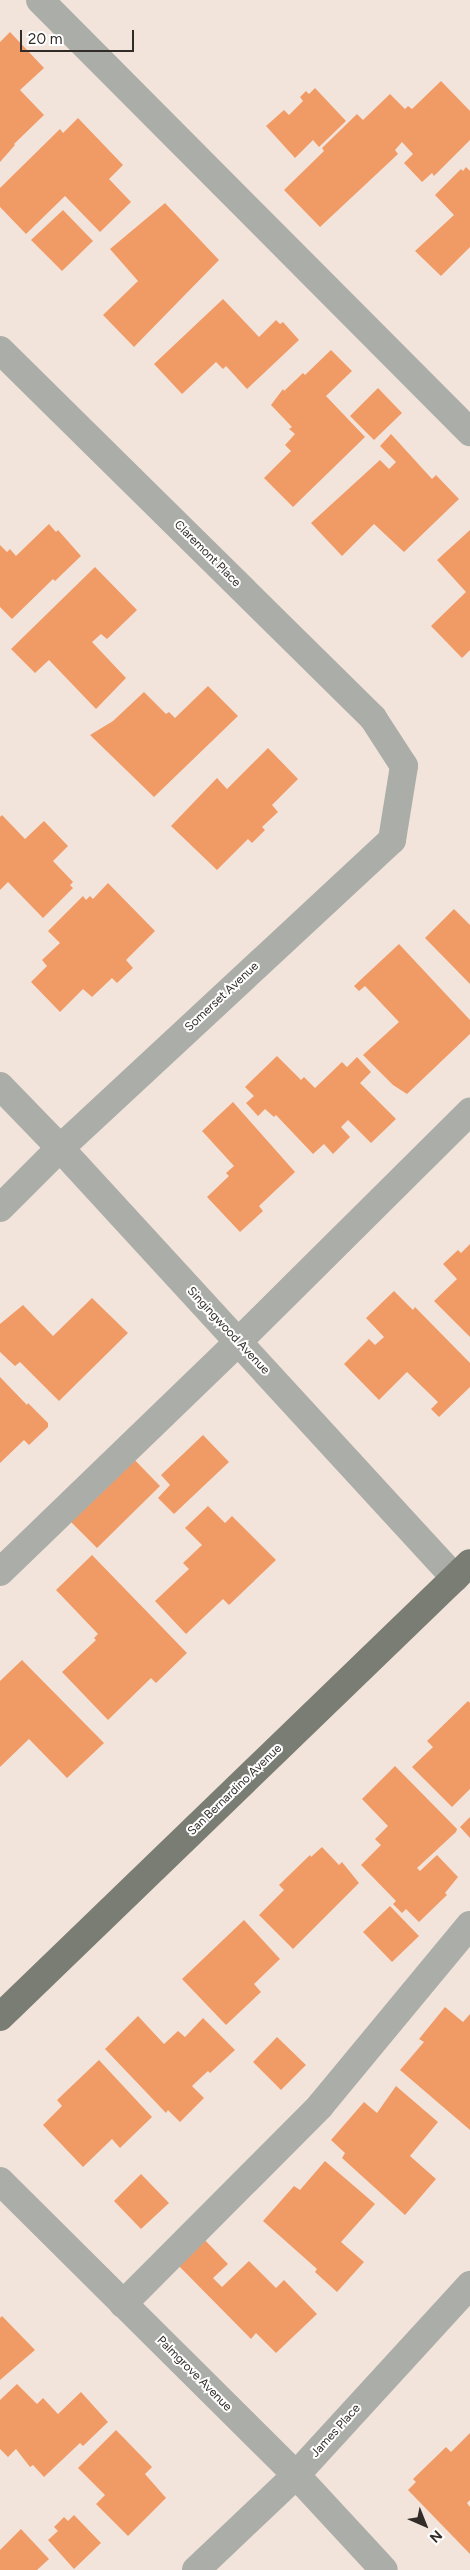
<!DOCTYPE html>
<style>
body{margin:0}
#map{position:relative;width:470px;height:2570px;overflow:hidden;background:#f3e4db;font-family:Figtree,sans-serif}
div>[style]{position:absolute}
.building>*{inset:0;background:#f09b66}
.minor>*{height:28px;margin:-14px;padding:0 14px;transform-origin:14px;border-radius:14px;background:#abaea8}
.major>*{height:28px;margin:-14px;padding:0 14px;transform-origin:14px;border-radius:14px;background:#797d73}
span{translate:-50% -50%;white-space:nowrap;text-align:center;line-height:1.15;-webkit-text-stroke:4px #fff;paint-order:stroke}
.street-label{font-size:12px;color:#312c28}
.north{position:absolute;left:400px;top:2500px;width:50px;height:50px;-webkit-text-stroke:4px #fff;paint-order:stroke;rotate:136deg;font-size:14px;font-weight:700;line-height:20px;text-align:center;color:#312c28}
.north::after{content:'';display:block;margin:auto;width:18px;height:22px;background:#312c28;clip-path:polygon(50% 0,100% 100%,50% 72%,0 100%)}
.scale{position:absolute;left:20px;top:30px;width:114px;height:22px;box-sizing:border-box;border:2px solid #312c28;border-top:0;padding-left:6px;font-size:15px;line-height:18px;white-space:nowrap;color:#312c28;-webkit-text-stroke:4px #fff;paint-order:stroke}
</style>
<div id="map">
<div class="building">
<i style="clip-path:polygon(10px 32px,44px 68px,20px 90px,44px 115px,14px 144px,15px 145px,0 162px,0 42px)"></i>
<i style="clip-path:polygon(441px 81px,470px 111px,470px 140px,434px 176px,432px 173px,422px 182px,404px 163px,413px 154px,402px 142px,395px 150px,398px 154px,320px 227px,284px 190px,324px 151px,322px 148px,357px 114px,363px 120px,390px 94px,405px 109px,408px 106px,412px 109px)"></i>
<i style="clip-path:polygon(315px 88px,346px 121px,319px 147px,313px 140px,295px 158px,266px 126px,284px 110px,289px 115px,303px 101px,300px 97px,306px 91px,309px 94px)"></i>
<i style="clip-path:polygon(78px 118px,123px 165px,109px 179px,131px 202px,100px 232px,65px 196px,26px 234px,0 207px,0 188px,60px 129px,63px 133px)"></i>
<i style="clip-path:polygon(466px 167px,470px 171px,470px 247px,441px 276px,415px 251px,454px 215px,435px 195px,461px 169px,463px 171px)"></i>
<i style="clip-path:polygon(165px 203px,219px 260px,134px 347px,103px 315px,138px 281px,110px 249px)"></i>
<i style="clip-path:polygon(63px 210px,93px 241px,62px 271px,31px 240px)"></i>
<i style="clip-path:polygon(223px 299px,259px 337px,276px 320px,280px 324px,283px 322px,299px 340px,247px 389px,226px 366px,223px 369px,216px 362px,182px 394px,154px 364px)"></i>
<i style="clip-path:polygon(331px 350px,352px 371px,326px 396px,365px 437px,293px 507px,264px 478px,291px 451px,285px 445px,295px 434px,289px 429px,292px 427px,271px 405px,283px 389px,284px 391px,303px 373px,305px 375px)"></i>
<i style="clip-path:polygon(378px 388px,402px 413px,374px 440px,350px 416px)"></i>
<i style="clip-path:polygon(391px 434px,432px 479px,436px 475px,459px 499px,404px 552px,374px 524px,342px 556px,311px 523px,380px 460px,389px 469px,396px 462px,380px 446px)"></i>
<i style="clip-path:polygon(49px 524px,56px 532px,58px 530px,81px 556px,55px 581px,53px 579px,12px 619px,0 607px,0 545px,7px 552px,10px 549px,16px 556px)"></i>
<i style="clip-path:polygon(470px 530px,470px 650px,462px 658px,431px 626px,466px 592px,437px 560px)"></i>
<i style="clip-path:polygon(95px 567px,137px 610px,107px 639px,101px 634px,92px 642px,126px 678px,96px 709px,49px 660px,35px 673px,11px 649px)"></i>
<i style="clip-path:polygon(208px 686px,238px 716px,154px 797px,90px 735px,113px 721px,144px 692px,166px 714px,169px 712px,175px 718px)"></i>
<i style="clip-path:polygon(268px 748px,298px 779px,272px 805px,278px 812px,262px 827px,265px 830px,252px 843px,248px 839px,217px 870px,171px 826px,217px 778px,227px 789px)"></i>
<i style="clip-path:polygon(2px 815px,25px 839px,44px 821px,68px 846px,53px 861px,73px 882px,70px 885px,73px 888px,43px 918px,8px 882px,0 890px,0 817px)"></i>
<i style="clip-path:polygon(108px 883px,155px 931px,126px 960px,133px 968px,117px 983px,112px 978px,92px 997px,83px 989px,60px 1012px,31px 982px,47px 966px,42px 960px,60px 943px,48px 931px,83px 896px,86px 900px,90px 896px,93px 899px)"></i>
<i style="clip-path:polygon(454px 909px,470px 925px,470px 984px,425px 938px)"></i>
<i style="clip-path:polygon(399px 944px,470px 1020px,470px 1034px,407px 1094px,393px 1085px,363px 1055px,399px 1022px,365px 986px,359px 991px,354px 986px)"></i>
<i style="clip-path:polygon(277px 1056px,301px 1080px,304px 1077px,315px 1088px,342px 1062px,347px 1067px,357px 1057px,371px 1072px,360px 1083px,396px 1119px,371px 1143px,348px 1120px,341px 1127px,350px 1137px,333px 1154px,324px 1144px,313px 1154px,276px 1115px,274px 1117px,265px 1109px,258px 1116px,246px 1103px,254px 1096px,245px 1087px)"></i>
<i style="clip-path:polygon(233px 1102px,295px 1172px,259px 1206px,263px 1211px,240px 1232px,207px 1197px,229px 1176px,226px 1173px,234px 1166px,202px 1131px)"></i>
<i style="clip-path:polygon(470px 1244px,470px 1337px,434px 1301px,457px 1279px,443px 1264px,458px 1250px,461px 1253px)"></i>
<i style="clip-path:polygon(394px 1291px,413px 1310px,415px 1307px,470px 1363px,470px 1387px,439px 1417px,431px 1409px,438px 1402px,407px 1372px,379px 1400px,344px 1364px,369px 1339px,375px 1345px,384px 1337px,366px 1318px)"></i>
<i style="clip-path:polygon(92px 1298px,128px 1333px,59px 1401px,20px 1362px,15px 1366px,0 1352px,0 1324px,23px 1305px,53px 1336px)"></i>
<i style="clip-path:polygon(0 1377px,27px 1405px,28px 1403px,48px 1423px,48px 1427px,29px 1445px,24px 1440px,0 1463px)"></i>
<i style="clip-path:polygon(203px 1435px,229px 1462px,174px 1514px,158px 1498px,170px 1485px,161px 1475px)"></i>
<i style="clip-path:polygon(128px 1453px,160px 1486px,97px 1548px,65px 1516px)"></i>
<i style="clip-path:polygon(208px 1506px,225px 1523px,232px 1516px,276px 1560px,229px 1605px,223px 1599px,186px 1634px,155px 1601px,189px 1569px,183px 1563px,202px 1545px,185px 1528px)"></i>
<i style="clip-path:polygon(92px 1555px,187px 1653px,156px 1683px,151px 1678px,108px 1720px,62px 1672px,96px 1640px,94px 1638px,98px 1634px,56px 1590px)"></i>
<i style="clip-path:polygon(22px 1660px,104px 1743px,67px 1778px,29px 1739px,0 1767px,0 1681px)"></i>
<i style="clip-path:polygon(468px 1701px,470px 1703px,470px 1789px,452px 1807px,412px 1767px,433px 1747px,427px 1741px)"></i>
<i style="clip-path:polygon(395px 1766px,457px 1829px,456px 1832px,417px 1868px,420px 1871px,437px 1855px,458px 1877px,445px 1893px,447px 1895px,419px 1922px,406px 1909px,402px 1913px,393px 1904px,396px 1901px,361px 1865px,381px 1845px,375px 1839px,388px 1826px,362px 1799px)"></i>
<i style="clip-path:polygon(470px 1817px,470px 1838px,460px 1827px)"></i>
<i style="clip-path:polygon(322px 1847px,339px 1865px,342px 1862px,359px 1883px,293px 1949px,259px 1915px,284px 1890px,279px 1885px,310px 1855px,311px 1857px)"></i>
<i style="clip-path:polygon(390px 1906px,419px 1936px,392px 1962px,363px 1932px)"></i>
<i style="clip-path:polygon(244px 1920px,280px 1959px,254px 1984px,261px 1992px,226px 2025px,182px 1979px)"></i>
<i style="clip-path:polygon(445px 2007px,463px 2022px,470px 2014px,470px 2130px,400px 2070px,424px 2042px,419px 2039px)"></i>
<i style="clip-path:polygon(138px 2016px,164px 2044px,178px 2031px,185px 2037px,203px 2018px,235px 2050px,210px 2073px,208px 2071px,192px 2086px,204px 2098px,180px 2122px,168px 2110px,166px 2113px,105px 2049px)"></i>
<i style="clip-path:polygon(277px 2037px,306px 2065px,281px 2090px,253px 2062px)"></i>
<i style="clip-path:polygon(99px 2060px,152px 2117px,120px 2148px,112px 2139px,83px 2167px,43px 2125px,62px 2106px,57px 2100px)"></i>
<i style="clip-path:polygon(396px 2086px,438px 2122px,410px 2156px,436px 2179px,405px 2215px,342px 2158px,345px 2153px,331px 2140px,364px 2102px,377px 2113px)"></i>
<i style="clip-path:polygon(325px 2161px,375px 2204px,341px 2242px,364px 2262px,337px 2292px,315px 2272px,317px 2269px,263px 2221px,294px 2186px,300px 2190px)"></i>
<i style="clip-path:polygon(141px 2174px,169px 2203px,141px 2229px,114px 2201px)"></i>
<i style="clip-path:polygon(201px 2236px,228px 2264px,213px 2278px,222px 2287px,249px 2261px,276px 2288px,284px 2280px,317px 2314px,276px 2353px,256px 2333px,251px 2339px,175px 2262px)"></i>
<i style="clip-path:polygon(2px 2316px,35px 2350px,0 2380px,0 2318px)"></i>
<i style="clip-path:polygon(17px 2384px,37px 2404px,43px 2398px,58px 2414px,81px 2392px,108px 2422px,83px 2446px,80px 2443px,44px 2477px,33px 2465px,30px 2467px,16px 2449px,8px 2457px,0 2449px,0 2400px)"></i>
<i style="clip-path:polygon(116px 2430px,152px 2467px,145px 2474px,166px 2498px,128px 2536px,96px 2504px,105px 2495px,78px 2468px)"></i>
<i style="clip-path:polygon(470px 2433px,470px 2500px,467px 2503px,470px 2507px,470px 2554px,408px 2490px,416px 2482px,413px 2479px,446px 2447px,451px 2452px)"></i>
<i style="clip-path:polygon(74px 2515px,101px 2543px,74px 2569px,48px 2540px,58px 2531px,54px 2527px,64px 2517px,68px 2521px)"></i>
<i style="clip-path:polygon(21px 2529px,49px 2559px,37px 2570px,0 2570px,0 2550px)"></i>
</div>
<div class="minor">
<i style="left:40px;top:0;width:610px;rotate:45.13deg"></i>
<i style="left:0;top:350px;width:524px;rotate:44.61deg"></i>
<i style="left:373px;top:718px;width:57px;rotate:57.1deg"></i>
<i style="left:404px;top:766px;width:75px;rotate:99.2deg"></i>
<i style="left:392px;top:840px;width:453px;rotate:137.1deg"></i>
<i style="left:60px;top:1148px;width:85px;rotate:135deg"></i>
<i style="left:0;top:1086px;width:86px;rotate:45.9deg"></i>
<i style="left:60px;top:1148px;width:584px;rotate:47.43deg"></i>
<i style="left:0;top:1572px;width:331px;rotate:-44deg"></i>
<i style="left:238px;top:1342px;width:327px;rotate:-44.8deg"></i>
<i style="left:0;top:2181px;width:417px;rotate:44.8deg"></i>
<i style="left:296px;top:2475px;width:129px;rotate:47.2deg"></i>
<i style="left:123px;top:2304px;width:279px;rotate:-45.1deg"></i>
<i style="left:320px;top:2106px;width:235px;rotate:-50.4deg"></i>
<i style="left:196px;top:2570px;width:138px;rotate:-43.5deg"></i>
<i style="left:296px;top:2475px;width:258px;rotate:-47.5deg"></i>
</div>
<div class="major">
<i style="left:0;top:2017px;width:653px;rotate:-44.01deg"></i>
</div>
<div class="street-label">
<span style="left:207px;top:554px;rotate:45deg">Claremont Place</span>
<span style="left:222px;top:997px;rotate:-43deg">Somerset Avenue</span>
<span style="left:228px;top:1331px;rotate:47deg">Singingwood Avenue</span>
<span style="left:235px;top:1790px;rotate:-44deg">San Bernardino Avenue</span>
<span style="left:194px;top:2374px;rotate:45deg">Palmgrove Avenue</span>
<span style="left:336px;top:2431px;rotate:-48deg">James Place</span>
</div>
<div class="north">N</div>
<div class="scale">20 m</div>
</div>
